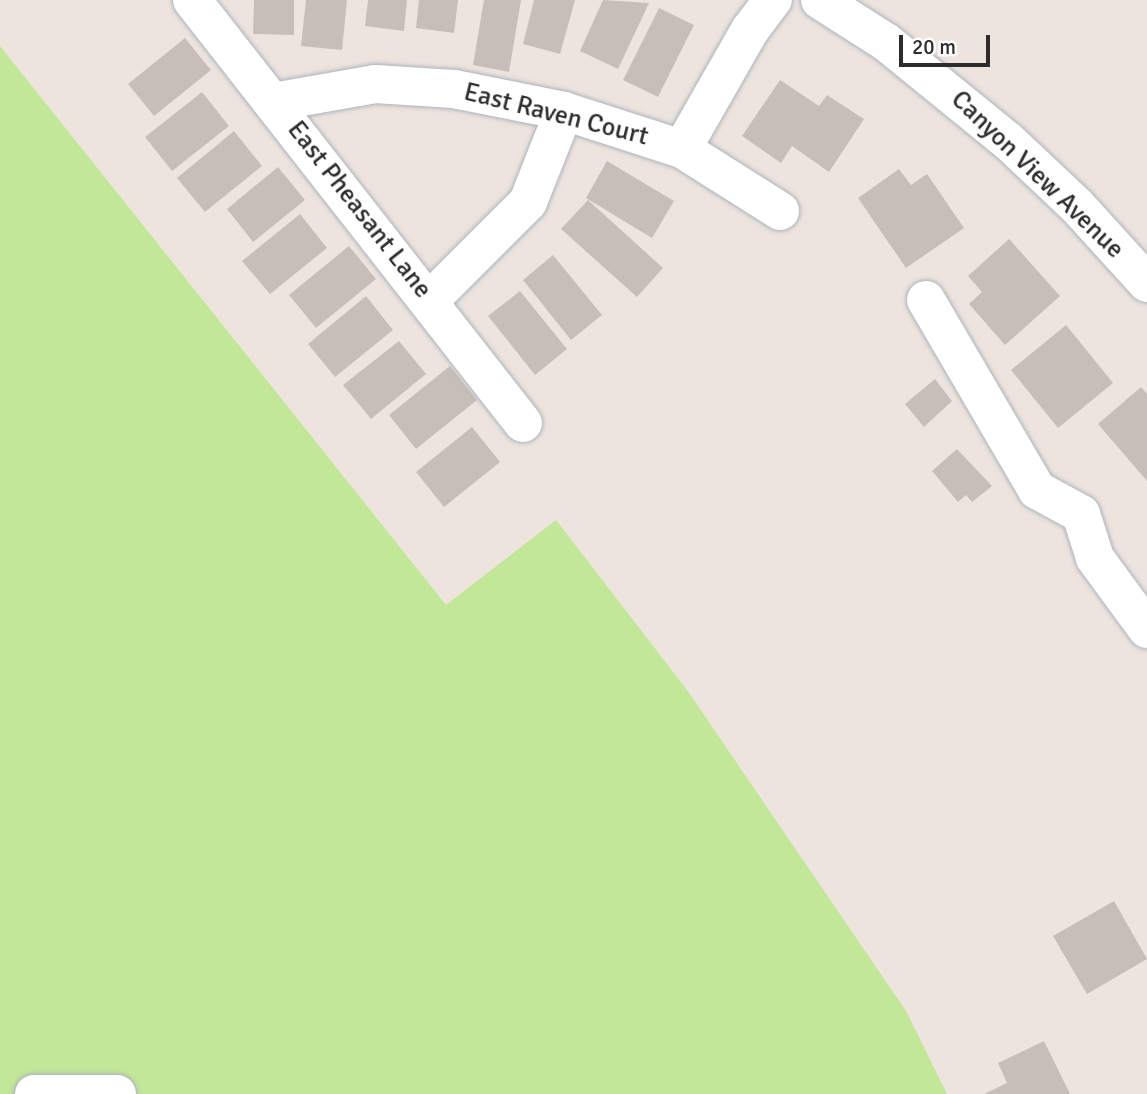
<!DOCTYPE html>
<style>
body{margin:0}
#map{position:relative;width:1147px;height:1094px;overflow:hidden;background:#eee4de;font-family:Signika,sans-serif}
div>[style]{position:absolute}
.green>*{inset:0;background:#c2e798}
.building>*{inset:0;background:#c6bfb9}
.roads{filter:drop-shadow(0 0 2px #aeb4bc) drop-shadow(0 0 2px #aeb4bc)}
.minor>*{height:38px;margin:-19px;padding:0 19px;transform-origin:19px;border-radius:19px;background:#fff}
span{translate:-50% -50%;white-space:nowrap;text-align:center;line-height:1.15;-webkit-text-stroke:7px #fff;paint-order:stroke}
.street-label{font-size:26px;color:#2c2c2c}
.scale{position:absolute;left:899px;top:35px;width:91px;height:32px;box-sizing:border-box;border:4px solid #2c2c2c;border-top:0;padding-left:9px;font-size:21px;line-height:24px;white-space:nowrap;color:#2c2c2c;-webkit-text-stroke:5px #fff;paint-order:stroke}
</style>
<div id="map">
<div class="green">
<i style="clip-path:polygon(0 46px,446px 605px,556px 520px,687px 690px,906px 1011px,947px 1094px,0 1094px)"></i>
</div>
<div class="building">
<i style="clip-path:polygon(254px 0,294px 0,294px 35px,253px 34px)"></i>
<i style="clip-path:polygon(306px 0,347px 0,342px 50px,301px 46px)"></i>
<i style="clip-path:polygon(368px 0,407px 0,404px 31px,365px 26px)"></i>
<i style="clip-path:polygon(419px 0,458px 0,454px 33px,416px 28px)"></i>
<i style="clip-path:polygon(484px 0,521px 0,509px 72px,473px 65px)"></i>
<i style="clip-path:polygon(534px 0,575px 0,560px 54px,523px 44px)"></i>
<i style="clip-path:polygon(603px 0,649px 3px,618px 69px,580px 51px)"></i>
<i style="clip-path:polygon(659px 8px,694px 25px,658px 97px,623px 80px)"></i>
<i style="clip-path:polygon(185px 38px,211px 70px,154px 116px,128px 84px)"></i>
<i style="clip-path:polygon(780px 80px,819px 106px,827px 95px,864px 119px,829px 172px,792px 146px,781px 163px,742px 136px)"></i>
<i style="clip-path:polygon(202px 92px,229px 126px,172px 171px,145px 137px)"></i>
<i style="clip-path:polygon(234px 131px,262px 166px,205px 212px,177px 178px)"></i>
<i style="clip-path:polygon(607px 161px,674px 201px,652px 238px,586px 198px)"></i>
<i style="clip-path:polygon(278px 167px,305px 200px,253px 242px,227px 209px)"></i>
<i style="clip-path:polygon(899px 169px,911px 185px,927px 174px,964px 228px,906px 268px,858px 198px)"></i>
<i style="clip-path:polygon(588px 200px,663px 268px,637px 297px,561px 229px)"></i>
<i style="clip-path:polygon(300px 214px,327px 248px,270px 294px,242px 261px)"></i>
<i style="clip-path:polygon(1009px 239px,1060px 296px,1005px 345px,969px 304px,982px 292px,968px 276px)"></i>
<i style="clip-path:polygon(349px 246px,376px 279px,316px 328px,289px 295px)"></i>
<i style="clip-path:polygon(553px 255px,602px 315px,571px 340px,523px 280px)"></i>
<i style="clip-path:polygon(520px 291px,567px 349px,535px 375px,488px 316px)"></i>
<i style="clip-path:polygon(366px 296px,393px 330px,335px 377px,308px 344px)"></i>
<i style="clip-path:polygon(1066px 325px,1113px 383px,1058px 428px,1011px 370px)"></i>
<i style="clip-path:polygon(399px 341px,426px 374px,371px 419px,343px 385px)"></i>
<i style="clip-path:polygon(450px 366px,477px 400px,416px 449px,389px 415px)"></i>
<i style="clip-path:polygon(935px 379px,952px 401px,924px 427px,905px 404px)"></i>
<i style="clip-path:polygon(1141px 387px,1147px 394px,1147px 481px,1098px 424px)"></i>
<i style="clip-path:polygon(472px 427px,500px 462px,444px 507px,416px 472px)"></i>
<i style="clip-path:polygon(957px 449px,992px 486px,972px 502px,966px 495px,958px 502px,932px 471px)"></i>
<i style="clip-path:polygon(1114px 901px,1147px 959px,1087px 994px,1053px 936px)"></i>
<i style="clip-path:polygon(1044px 1041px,1070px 1094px,984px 1094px,1007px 1083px,998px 1063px)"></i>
</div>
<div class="roads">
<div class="minor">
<i style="left:192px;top:0;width:537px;rotate:51.96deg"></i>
<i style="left:820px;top:0;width:78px;rotate:32.5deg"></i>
<i style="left:886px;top:42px;width:157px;rotate:39.1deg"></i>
<i style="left:1008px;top:141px;width:95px;rotate:43.3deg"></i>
<i style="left:1077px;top:206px;width:104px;rotate:47.7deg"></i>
<i style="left:273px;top:102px;width:104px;rotate:-10deg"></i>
<i style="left:375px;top:84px;width:79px;rotate:3.6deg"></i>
<i style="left:454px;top:89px;width:112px;rotate:11.3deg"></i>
<i style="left:564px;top:111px;width:124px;rotate:17.9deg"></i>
<i style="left:682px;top:149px;width:116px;rotate:32.3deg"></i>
<i style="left:682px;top:149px;width:137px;rotate:-60.3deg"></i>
<i style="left:750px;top:30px;width:38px;rotate:-53deg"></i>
<i style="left:430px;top:300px;width:139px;rotate:-45deg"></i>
<i style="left:528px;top:202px;width:98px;rotate:-68.4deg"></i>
<i style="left:926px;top:300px;width:220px;rotate:59.7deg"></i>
<i style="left:1037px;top:490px;width:50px;rotate:28.6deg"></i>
<i style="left:1081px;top:514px;width:46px;rotate:72.3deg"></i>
<i style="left:1095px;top:558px;width:88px;rotate:53.8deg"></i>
<i style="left:34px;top:1094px;width:83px"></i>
</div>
</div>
<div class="street-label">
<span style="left:556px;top:115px;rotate:14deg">East Raven Court</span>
<span style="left:1037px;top:175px;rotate:44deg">Canyon View Avenue</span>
<span style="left:359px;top:210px;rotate:52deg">East Pheasant Lane</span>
</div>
<div class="scale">20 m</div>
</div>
